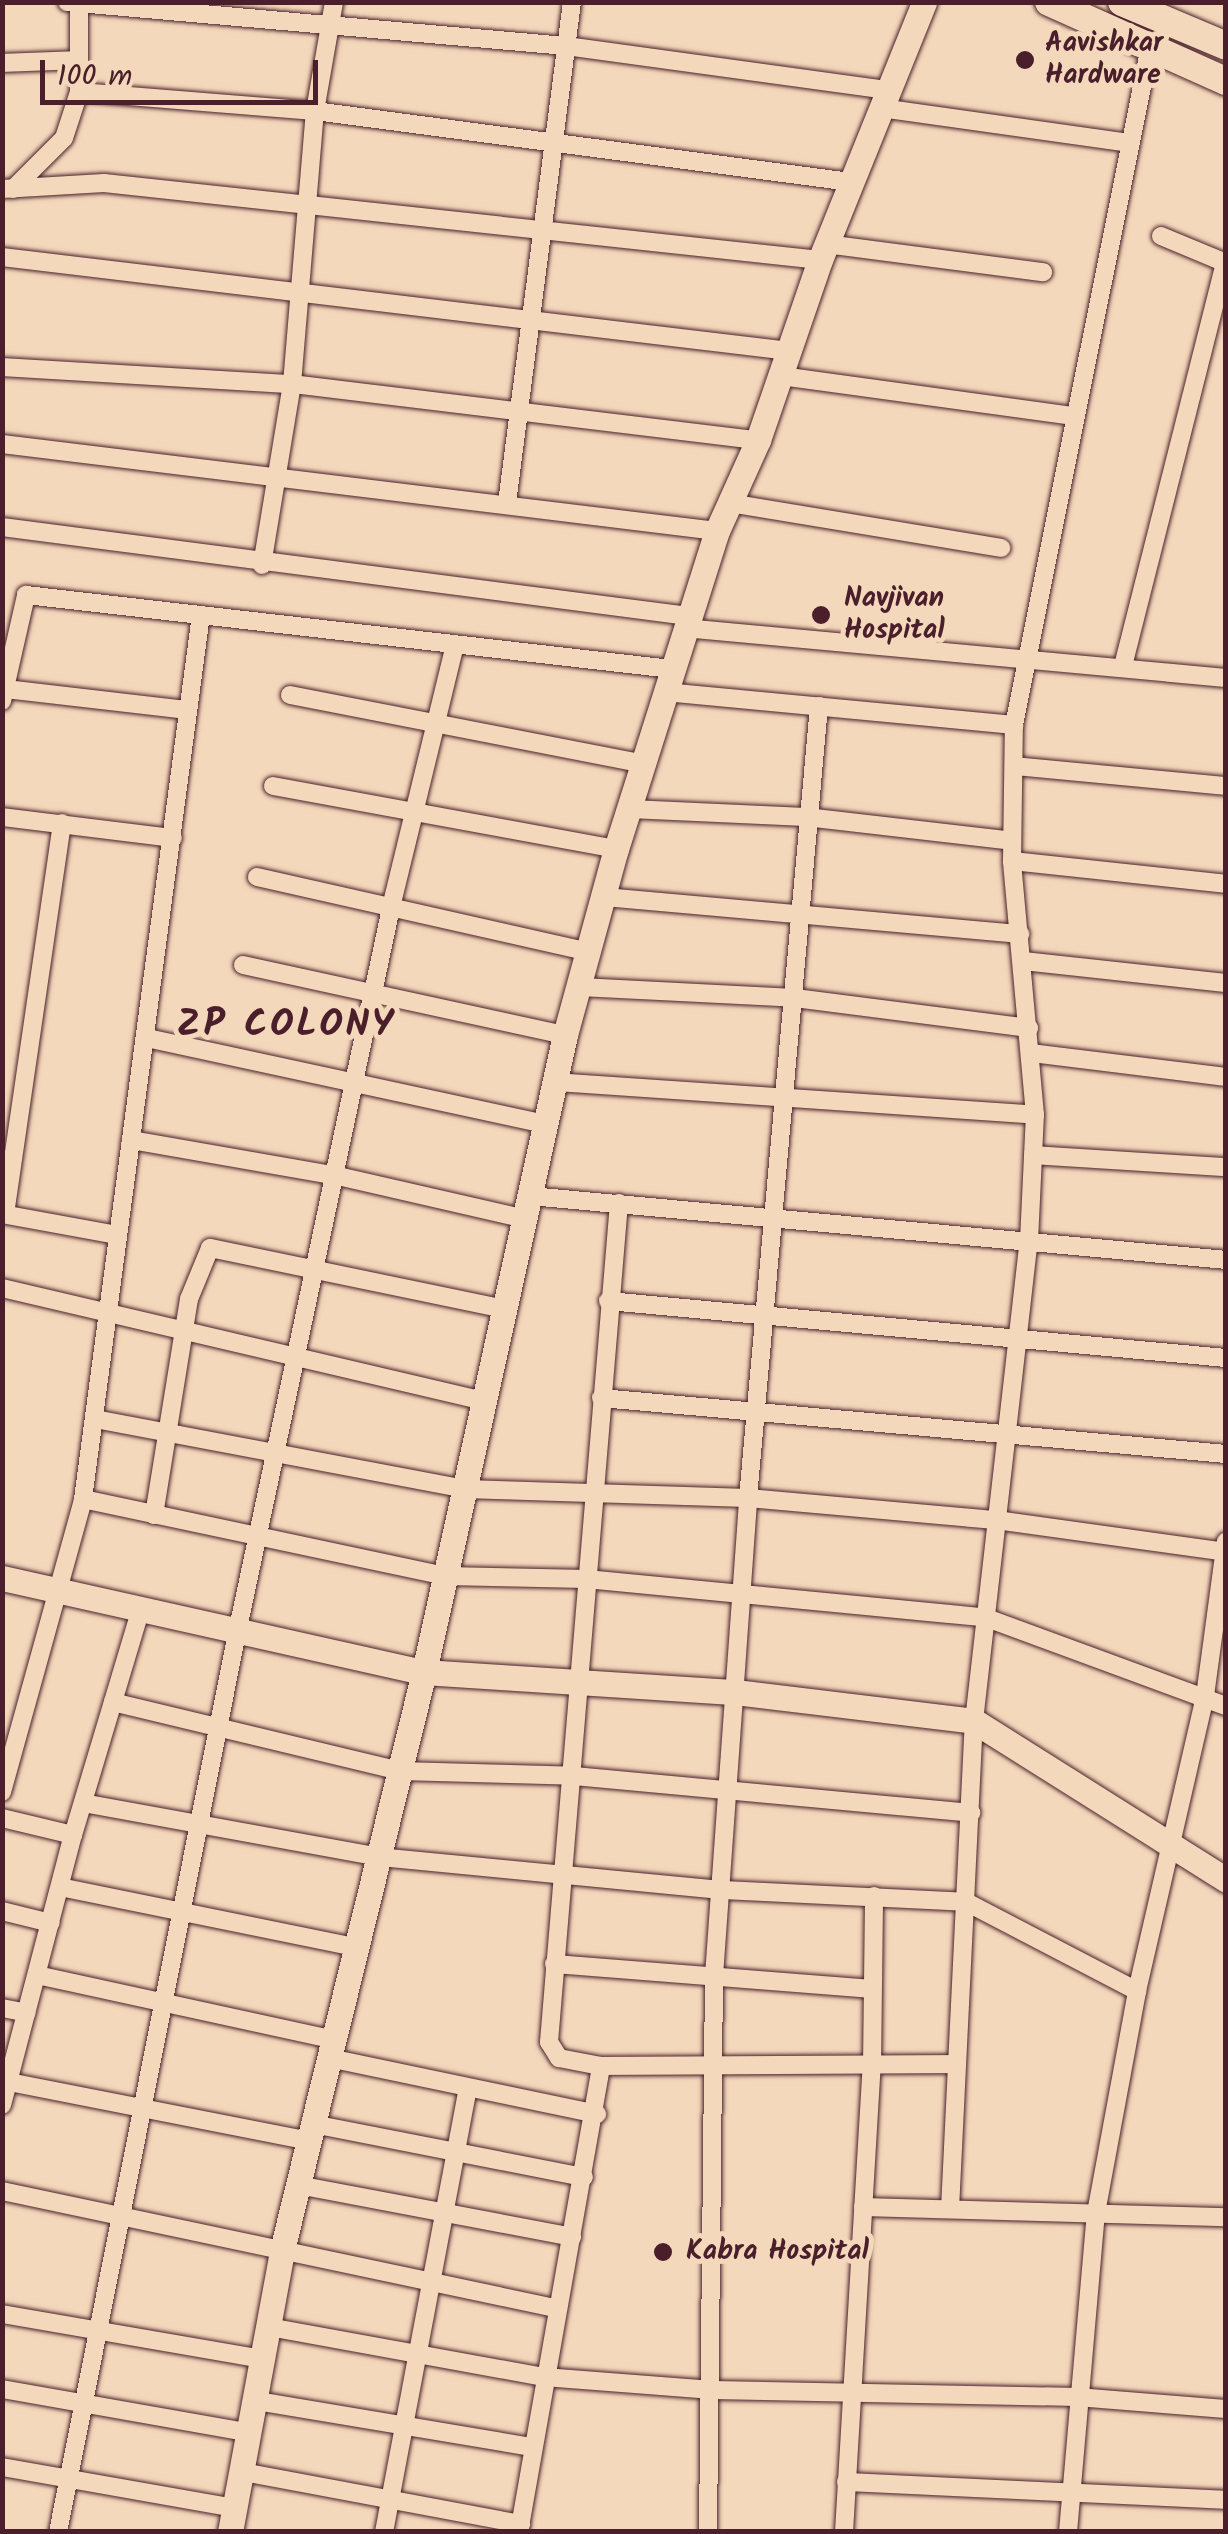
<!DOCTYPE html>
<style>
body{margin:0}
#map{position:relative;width:1228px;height:2534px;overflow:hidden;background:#f4d8bb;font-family:Kalam,sans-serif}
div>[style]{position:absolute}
.roads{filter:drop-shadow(0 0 2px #4a1f2b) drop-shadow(0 0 2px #4a1f2b)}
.street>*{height:18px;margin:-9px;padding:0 9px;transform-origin:9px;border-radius:9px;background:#f4d8bb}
.secondary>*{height:25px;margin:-12.5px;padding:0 12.5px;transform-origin:12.5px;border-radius:12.5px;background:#f4d8bb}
.primary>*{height:28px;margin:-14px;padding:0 14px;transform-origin:14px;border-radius:14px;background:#f4d8bb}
.dots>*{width:28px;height:28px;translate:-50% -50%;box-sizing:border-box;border:5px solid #f4d8bb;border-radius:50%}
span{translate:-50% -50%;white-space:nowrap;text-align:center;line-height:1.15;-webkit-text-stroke:10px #f4d8bb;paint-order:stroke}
.poi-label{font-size:28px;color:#4a1f2b;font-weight:700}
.left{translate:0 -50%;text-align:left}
.district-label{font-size:38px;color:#4a1f2b;font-weight:700;letter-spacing:2.5px}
.frame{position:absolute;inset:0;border:5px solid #4a1f2b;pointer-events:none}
.scale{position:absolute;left:40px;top:60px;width:278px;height:45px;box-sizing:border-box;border:5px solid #4a1f2b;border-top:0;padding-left:12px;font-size:30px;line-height:35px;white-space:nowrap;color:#4a1f2b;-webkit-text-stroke:8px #f4d8bb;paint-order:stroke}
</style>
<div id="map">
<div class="roads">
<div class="street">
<i style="left:67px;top:2px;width:501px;rotate:5.04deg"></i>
<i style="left:566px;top:46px;width:325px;rotate:7.8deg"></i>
<i style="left:2px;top:63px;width:77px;rotate:-2.2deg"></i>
<i style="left:79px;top:92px;width:237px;rotate:4.6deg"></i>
<i style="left:315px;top:111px;width:541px;rotate:7.55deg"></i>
<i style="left:881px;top:108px;width:252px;rotate:8deg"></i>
<i style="left:2px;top:189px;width:102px;rotate:-3.4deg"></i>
<i style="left:104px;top:183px;width:720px;rotate:6.14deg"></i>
<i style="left:13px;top:189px;width:72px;rotate:-45deg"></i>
<i style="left:64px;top:138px;width:48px;rotate:-71.9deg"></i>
<i style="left:79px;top:92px;width:90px;rotate:-90deg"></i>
<i style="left:1161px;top:236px;width:70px;rotate:22.6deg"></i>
<i style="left:826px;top:244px;width:219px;rotate:7.4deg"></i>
<i style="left:2px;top:257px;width:793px;rotate:6.81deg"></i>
<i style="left:2px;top:367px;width:290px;rotate:3.4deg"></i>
<i style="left:292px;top:384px;width:469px;rotate:6.9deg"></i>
<i style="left:781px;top:376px;width:296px;rotate:7.8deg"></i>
<i style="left:2px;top:444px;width:720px;rotate:6.94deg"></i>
<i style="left:507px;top:503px;width:505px;rotate:-82.61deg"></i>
<i style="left:730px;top:503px;width:275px;rotate:9.4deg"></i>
<i style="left:2px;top:527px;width:692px;rotate:7.39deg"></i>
<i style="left:262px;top:565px;width:183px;rotate:-80.6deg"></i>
<i style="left:292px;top:384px;width:274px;rotate:-85.2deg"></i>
<i style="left:315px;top:111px;width:111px;rotate:-80.1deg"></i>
<i style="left:684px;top:628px;width:544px;rotate:5.27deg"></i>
<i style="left:1123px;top:666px;width:417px;rotate:-75.8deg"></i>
<i style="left:6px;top:689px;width:183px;rotate:6.6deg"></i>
<i style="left:665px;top:692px;width:351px;rotate:5.4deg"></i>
<i style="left:290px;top:695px;width:362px;rotate:11deg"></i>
<i style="left:2px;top:701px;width:109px;rotate:-77.2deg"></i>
<i style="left:26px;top:595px;width:649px;rotate:6.54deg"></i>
<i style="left:1014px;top:766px;width:213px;rotate:5.4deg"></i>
<i style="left:273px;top:786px;width:349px;rotate:10.4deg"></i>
<i style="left:630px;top:809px;width:176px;rotate:2.6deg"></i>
<i style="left:806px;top:817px;width:207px;rotate:6.6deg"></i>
<i style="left:2px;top:817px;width:172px;rotate:7deg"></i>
<i style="left:1012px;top:861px;width:215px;rotate:6.1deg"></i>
<i style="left:257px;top:877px;width:342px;rotate:12.7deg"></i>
<i style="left:605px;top:897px;width:417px;rotate:5.1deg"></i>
<i style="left:1023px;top:961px;width:204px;rotate:6.2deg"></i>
<i style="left:243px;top:965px;width:330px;rotate:12.3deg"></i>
<i style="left:580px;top:987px;width:215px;rotate:2.9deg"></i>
<i style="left:795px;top:998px;width:236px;rotate:7.3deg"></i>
<i style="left:147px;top:1038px;width:407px;rotate:12.2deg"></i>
<i style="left:1031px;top:1053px;width:196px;rotate:7deg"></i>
<i style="left:555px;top:1082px;width:481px;rotate:3.9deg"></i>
<i style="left:131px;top:1140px;width:210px;rotate:9.9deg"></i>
<i style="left:338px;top:1176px;width:192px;rotate:12.9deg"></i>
<i style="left:1033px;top:1155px;width:193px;rotate:3.6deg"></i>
<i style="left:530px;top:1196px;width:699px;rotate:5.25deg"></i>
<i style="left:619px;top:1203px;width:842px;rotate:94.77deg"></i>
<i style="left:549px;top:2042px;width:19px;rotate:58deg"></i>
<i style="left:559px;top:2058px;width:43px;rotate:10.8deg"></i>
<i style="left:601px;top:2066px;width:356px;rotate:-0.3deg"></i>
<i style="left:2px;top:1214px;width:117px;rotate:10.3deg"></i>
<i style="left:5px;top:1214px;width:395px;rotate:-81.7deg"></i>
<i style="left:2px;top:1288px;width:495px;rotate:13.2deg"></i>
<i style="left:608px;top:1301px;width:621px;rotate:5.27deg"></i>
<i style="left:601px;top:1398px;width:628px;rotate:5.12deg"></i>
<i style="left:95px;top:1419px;width:377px;rotate:10.7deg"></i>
<i style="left:465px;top:1489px;width:283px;rotate:1.8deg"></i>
<i style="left:748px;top:1498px;width:249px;rotate:5.1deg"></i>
<i style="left:996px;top:1520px;width:232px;rotate:7.9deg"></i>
<i style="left:83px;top:1499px;width:371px;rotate:12deg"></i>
<i style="left:446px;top:1576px;width:140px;rotate:1.2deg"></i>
<i style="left:586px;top:1579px;width:400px;rotate:5.5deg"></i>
<i style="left:984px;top:1617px;width:258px;rotate:20.2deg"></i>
<i style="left:154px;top:1515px;width:219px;rotate:-80.8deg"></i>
<i style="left:189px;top:1299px;width:55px;rotate:-67.6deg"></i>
<i style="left:210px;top:1248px;width:301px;rotate:11.7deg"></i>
<i style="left:113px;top:1702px;width:295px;rotate:13.5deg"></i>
<i style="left:400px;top:1771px;width:174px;rotate:1.6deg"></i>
<i style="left:574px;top:1776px;width:399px;rotate:5.3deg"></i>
<i style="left:2px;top:1792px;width:304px;rotate:-74.5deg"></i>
<i style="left:83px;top:1499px;width:892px;rotate:-82.4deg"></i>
<i style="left:83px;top:1803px;width:301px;rotate:10.3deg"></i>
<i style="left:379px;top:1857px;width:345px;rotate:5.5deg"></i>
<i style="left:722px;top:1890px;width:244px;rotate:2.8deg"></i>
<i style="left:966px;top:1902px;width:193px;rotate:27.5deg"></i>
<i style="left:2px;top:1818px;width:73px;rotate:13.5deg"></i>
<i style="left:60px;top:1887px;width:302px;rotate:11.5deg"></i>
<i style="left:2px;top:1911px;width:50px;rotate:13.8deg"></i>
<i style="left:554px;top:1964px;width:317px;rotate:4.5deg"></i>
<i style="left:37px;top:1975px;width:304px;rotate:12.3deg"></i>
<i style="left:2px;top:2008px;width:25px;rotate:11deg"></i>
<i style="left:329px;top:2058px;width:274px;rotate:11.8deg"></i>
<i style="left:9px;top:2082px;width:306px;rotate:11.1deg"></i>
<i style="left:2px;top:2105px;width:279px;rotate:-75.3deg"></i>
<i style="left:73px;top:1835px;width:236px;rotate:-73.3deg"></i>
<i style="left:313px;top:2124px;width:276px;rotate:11.1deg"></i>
<i style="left:298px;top:2185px;width:279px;rotate:10.7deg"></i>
<i style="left:2px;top:2191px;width:565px;rotate:11.95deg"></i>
<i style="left:863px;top:2207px;width:363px;rotate:1.6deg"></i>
<i style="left:950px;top:2209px;width:489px;rotate:-87.2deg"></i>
<i style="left:974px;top:1721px;width:483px;rotate:-83.5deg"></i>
<i style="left:1029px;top:1241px;width:126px;rotate:-87.3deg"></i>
<i style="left:1035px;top:1115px;width:255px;rotate:-95.2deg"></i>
<i style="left:1012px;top:861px;width:136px;rotate:-89.2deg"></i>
<i style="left:1014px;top:725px;width:692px;rotate:-78.66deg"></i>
<i style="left:2px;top:2314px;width:265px;rotate:9.8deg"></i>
<i style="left:269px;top:2327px;width:280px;rotate:10.3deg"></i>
<i style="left:544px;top:2377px;width:169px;rotate:4.4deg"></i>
<i style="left:713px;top:2390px;width:364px;rotate:1.1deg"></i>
<i style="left:1077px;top:2397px;width:149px;rotate:4.6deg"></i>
<i style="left:2px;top:2389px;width:254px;rotate:10deg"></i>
<i style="left:257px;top:2401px;width:279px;rotate:9.5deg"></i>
<i style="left:2px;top:2467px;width:237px;rotate:10deg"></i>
<i style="left:243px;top:2472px;width:283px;rotate:10.6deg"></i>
<i style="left:846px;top:2482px;width:380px;rotate:2.7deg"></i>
<i style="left:58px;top:2532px;width:917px;rotate:-78.74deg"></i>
<i style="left:237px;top:1633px;width:746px;rotate:-78.01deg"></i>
<i style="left:392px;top:903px;width:266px;rotate:-76.3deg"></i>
<i style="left:384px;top:2532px;width:452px;rotate:-79.3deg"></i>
<i style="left:519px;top:2532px;width:473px;rotate:-80deg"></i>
<i style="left:708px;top:2532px;width:556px;rotate:-89.38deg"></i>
<i style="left:714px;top:1976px;width:479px;rotate:-85.9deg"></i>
<i style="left:748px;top:1498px;width:795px;rotate:-84.88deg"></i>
<i style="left:844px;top:2532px;width:467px;rotate:-86.6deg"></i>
<i style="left:872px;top:2066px;width:170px;rotate:-89.3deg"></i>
<i style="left:1068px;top:2532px;width:320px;rotate:-85deg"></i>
<i style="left:1096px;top:2213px;width:226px;rotate:-79.5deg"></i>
<i style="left:1137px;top:1991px;width:303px;rotate:-77deg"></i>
<i style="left:1205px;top:1696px;width:156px;rotate:-82.3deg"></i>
</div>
<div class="secondary">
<i style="left:2px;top:1578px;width:432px;rotate:12.6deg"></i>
<i style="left:424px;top:1672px;width:312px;rotate:3.7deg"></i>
<i style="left:735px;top:1692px;width:241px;rotate:6.9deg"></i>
<i style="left:974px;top:1721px;width:298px;rotate:32.2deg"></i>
<i style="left:230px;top:2532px;width:291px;rotate:-79.5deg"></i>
<i style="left:283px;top:2246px;width:591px;rotate:-76.2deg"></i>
<i style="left:424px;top:1672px;width:652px;rotate:-77.52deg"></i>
<i style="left:565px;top:1035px;width:193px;rotate:-74.7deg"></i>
<i style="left:616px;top:849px;width:334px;rotate:-72.4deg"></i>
<i style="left:717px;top:531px;width:100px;rotate:-65.7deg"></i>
<i style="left:758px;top:440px;width:190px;rotate:-71deg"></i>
<i style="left:820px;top:260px;width:278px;rotate:-68deg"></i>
</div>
<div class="primary">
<i style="left:1049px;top:2px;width:194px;rotate:24.1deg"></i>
<i style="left:1122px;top:2px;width:113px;rotate:22.9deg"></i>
</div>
</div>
<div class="dots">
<i style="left:1025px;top:60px;background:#4a1f2b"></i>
<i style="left:821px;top:615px;background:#4a1f2b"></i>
<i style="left:663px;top:2252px;background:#4a1f2b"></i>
</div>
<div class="poi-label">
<span class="left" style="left:1045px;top:60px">Aavishkar<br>Hardware</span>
<span class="left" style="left:844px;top:615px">Navjivan<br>Hospital</span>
<span class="left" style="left:686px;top:2252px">Kabra Hospital</span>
</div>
<div class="district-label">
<span style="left:286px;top:1027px">ZP COLONY</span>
</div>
<div class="frame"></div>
<div class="scale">100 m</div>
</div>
